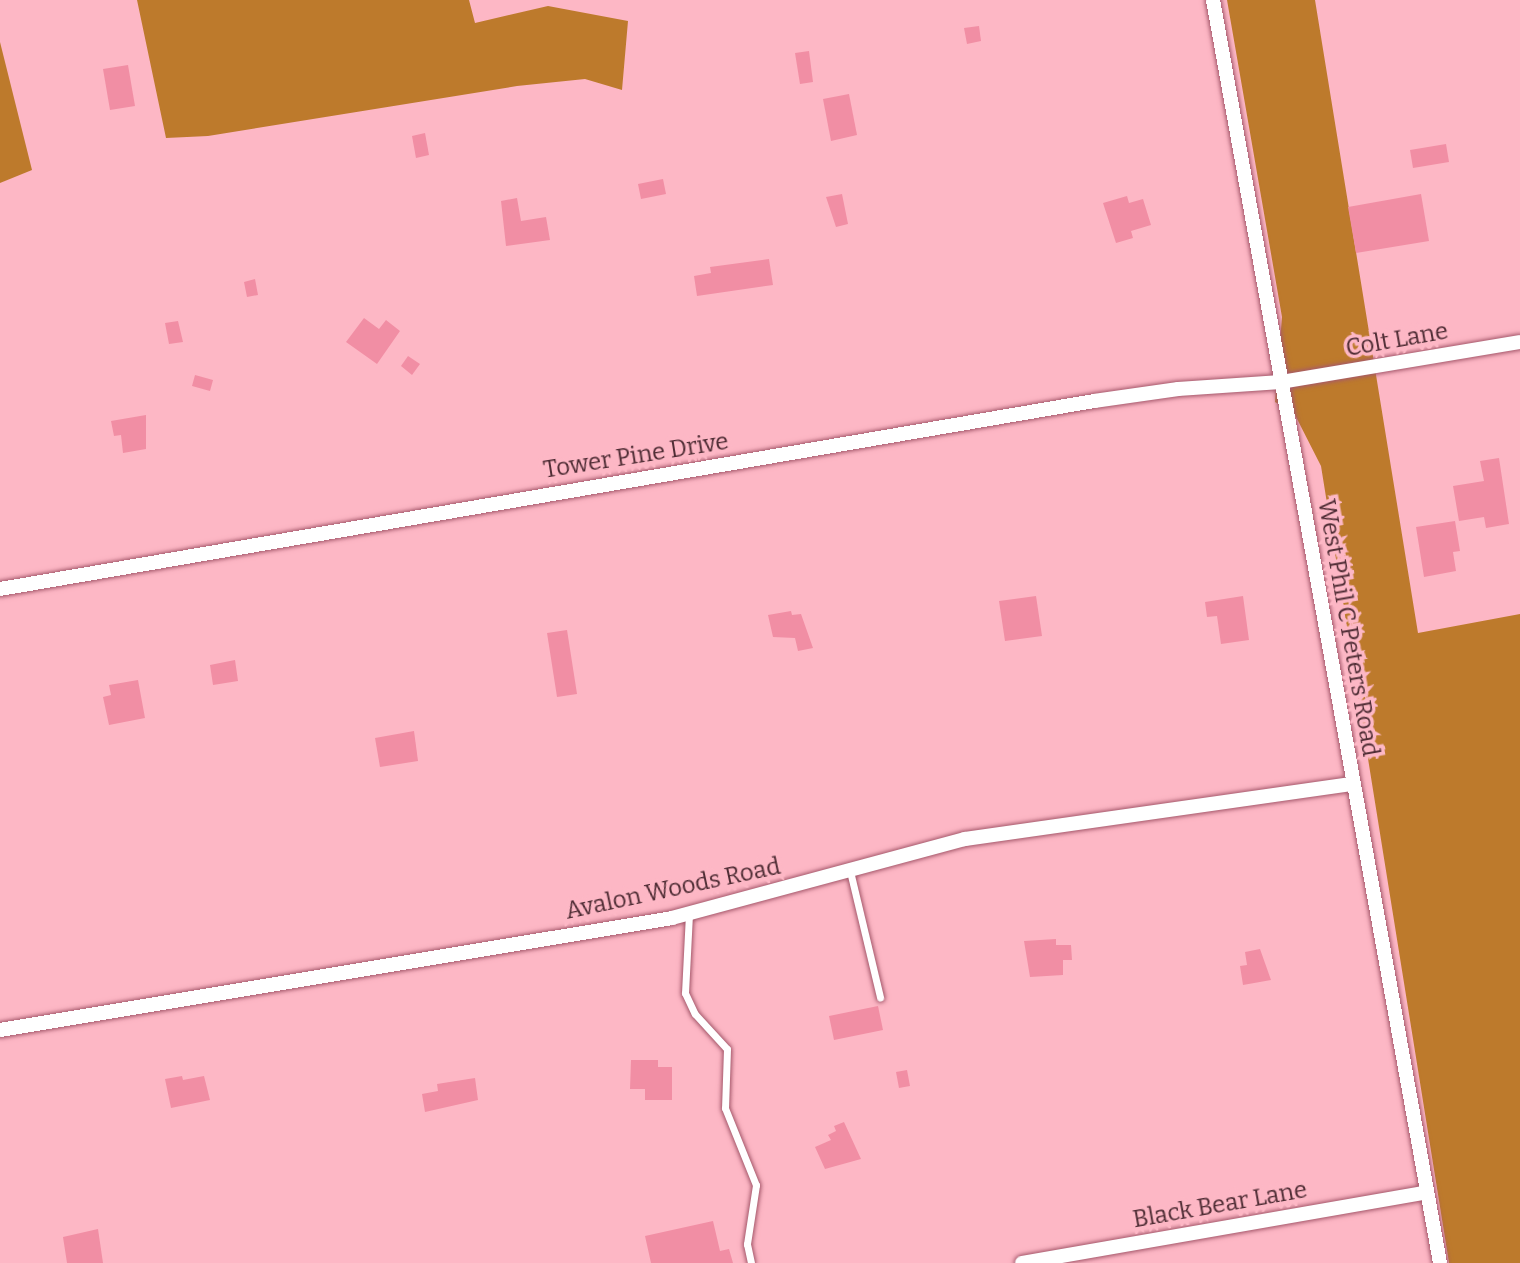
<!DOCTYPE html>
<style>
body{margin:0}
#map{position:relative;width:1520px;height:1263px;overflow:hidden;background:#fdb7c5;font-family:Bitter,serif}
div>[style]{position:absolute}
.forest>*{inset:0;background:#bd7a2c}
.building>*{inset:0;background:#f18ea4}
.roads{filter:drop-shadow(0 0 2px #a5586b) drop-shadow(0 0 2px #a5586b)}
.lane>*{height:7px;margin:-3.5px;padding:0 3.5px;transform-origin:3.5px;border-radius:3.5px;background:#fff}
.street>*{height:14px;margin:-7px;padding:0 7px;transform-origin:7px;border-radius:7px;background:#fff}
span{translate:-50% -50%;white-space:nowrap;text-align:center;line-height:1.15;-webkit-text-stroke:7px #fdb7c5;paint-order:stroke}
.street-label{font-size:24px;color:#4d2b33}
</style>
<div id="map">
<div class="forest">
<i style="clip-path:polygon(137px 0,469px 0,475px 23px,548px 6px,628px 21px,622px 90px,585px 79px,517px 86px,208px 136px,166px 138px)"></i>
<i style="clip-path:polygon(1227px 0,1315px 0,1418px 633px,1520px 614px,1520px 1263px,1449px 1263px,1321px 466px,1294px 413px,1275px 402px,1282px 317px)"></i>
<i style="clip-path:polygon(0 42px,32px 170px,0 183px)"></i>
</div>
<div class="building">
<i style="clip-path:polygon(979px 26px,981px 41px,967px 44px,964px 28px)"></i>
<i style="clip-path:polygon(809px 51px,813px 82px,800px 84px,795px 53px)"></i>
<i style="clip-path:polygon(128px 65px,135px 106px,110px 110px,103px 69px)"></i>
<i style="clip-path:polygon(849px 94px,857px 135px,831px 141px,823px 99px)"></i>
<i style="clip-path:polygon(425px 133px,429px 155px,416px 158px,412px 136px)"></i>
<i style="clip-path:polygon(1446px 144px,1449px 162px,1413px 168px,1410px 150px)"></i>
<i style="clip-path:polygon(663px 179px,666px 194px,641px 199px,638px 184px)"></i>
<i style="clip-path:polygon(842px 194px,848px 224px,836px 227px,826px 197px)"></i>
<i style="clip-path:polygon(1421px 194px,1429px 241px,1356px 253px,1348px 207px)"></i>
<i style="clip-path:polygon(1127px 196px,1129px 203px,1143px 199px,1151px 225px,1131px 231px,1133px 238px,1116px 243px,1103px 203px)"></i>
<i style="clip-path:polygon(517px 198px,521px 221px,546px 217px,550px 240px,506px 246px,501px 201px)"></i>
<i style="clip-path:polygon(769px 259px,773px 285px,697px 296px,694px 276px,711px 273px,710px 267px)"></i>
<i style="clip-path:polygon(255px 279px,258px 295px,247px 297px,244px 282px)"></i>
<i style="clip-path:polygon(364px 318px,379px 329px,386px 320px,400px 331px,377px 364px,346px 342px)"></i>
<i style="clip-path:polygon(178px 321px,183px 342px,169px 344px,165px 323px)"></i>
<i style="clip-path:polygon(408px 356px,420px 364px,412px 375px,401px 366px)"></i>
<i style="clip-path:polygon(195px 375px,213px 380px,210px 391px,192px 386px)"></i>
<i style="clip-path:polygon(146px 415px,146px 449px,123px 453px,121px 435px,114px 436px,111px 421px)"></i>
<i style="clip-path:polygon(1499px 458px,1509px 524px,1486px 528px,1484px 517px,1459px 521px,1453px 486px,1484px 481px,1480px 461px)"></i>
<i style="clip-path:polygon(1455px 521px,1460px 551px,1453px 552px,1456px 571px,1424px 577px,1416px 527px)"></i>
<i style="clip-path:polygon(1036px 596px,1042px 636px,1005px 641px,999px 601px)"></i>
<i style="clip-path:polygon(1243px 596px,1249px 640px,1221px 644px,1217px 616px,1207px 617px,1205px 602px)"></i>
<i style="clip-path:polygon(791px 611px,792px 615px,801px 614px,813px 648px,798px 651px,795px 638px,773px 637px,768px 615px)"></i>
<i style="clip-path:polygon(567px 630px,577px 694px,557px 697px,547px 633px)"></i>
<i style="clip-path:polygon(235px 660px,238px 681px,213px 685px,210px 665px)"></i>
<i style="clip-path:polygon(138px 680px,145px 718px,109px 725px,103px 697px,111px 695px,109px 685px)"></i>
<i style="clip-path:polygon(414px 731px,418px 761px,380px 767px,375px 738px)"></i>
<i style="clip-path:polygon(1056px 939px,1056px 945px,1071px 945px,1072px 960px,1063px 960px,1063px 975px,1030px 977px,1024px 941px)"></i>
<i style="clip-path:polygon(1260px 949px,1271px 980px,1243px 985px,1240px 966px,1247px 965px,1245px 952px)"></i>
<i style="clip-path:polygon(878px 1006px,883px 1030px,834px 1040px,829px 1016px)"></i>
<i style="clip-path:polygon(631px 1060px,658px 1060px,658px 1067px,672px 1067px,672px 1100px,645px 1100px,645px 1089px,630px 1089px)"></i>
<i style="clip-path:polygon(907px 1070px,910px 1086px,899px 1088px,896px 1072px)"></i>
<i style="clip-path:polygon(182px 1076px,183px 1080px,204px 1076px,210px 1100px,171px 1108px,165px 1079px)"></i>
<i style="clip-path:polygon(475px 1078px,478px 1100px,425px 1112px,422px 1094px,438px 1091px,437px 1084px)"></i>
<i style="clip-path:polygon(844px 1122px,861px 1159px,825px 1169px,815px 1147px,831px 1140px,828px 1135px,836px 1131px,834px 1126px)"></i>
<i style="clip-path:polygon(713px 1221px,720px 1251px,729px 1249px,733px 1263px,651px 1263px,645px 1236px)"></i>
<i style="clip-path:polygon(98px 1229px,103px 1263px,67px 1263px,63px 1237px)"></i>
</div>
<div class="roads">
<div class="lane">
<i style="left:850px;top:871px;width:130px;rotate:76.6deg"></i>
<i style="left:689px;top:914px;width:79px;rotate:92.9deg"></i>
<i style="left:685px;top:993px;width:23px;rotate:65deg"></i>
<i style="left:695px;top:1014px;width:47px;rotate:47.6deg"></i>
<i style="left:727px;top:1049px;width:59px;rotate:91.9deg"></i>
<i style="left:725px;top:1108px;width:83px;rotate:68.1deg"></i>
<i style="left:756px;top:1185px;width:60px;rotate:98.7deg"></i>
<i style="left:747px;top:1244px;width:19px;rotate:78deg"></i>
</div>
<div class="street">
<i style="left:1213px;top:0;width:1283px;rotate:79.81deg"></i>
<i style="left:0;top:589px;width:1110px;rotate:-9.75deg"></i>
<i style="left:1094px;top:401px;width:85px;rotate:-8.1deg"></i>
<i style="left:1178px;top:389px;width:103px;rotate:-3.9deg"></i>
<i style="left:1281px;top:382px;width:242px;rotate:-9.5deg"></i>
<i style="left:0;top:1030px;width:681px;rotate:-9.46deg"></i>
<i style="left:672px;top:918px;width:303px;rotate:-15.1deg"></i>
<i style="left:965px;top:839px;width:392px;rotate:-8.1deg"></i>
<i style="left:1022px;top:1263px;width:411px;rotate:-9.9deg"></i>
</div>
</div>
<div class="street-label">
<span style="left:1397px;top:340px;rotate:-10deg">Colt Lane</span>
<span style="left:636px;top:456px;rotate:-9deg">Tower Pine Drive</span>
<span style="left:1348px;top:628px;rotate:80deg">West Phil C Peters Road</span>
<span style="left:673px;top:889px;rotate:-12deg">Avalon Woods Road</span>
<span style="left:1220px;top:1205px;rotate:-10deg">Black Bear Lane</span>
</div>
</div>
